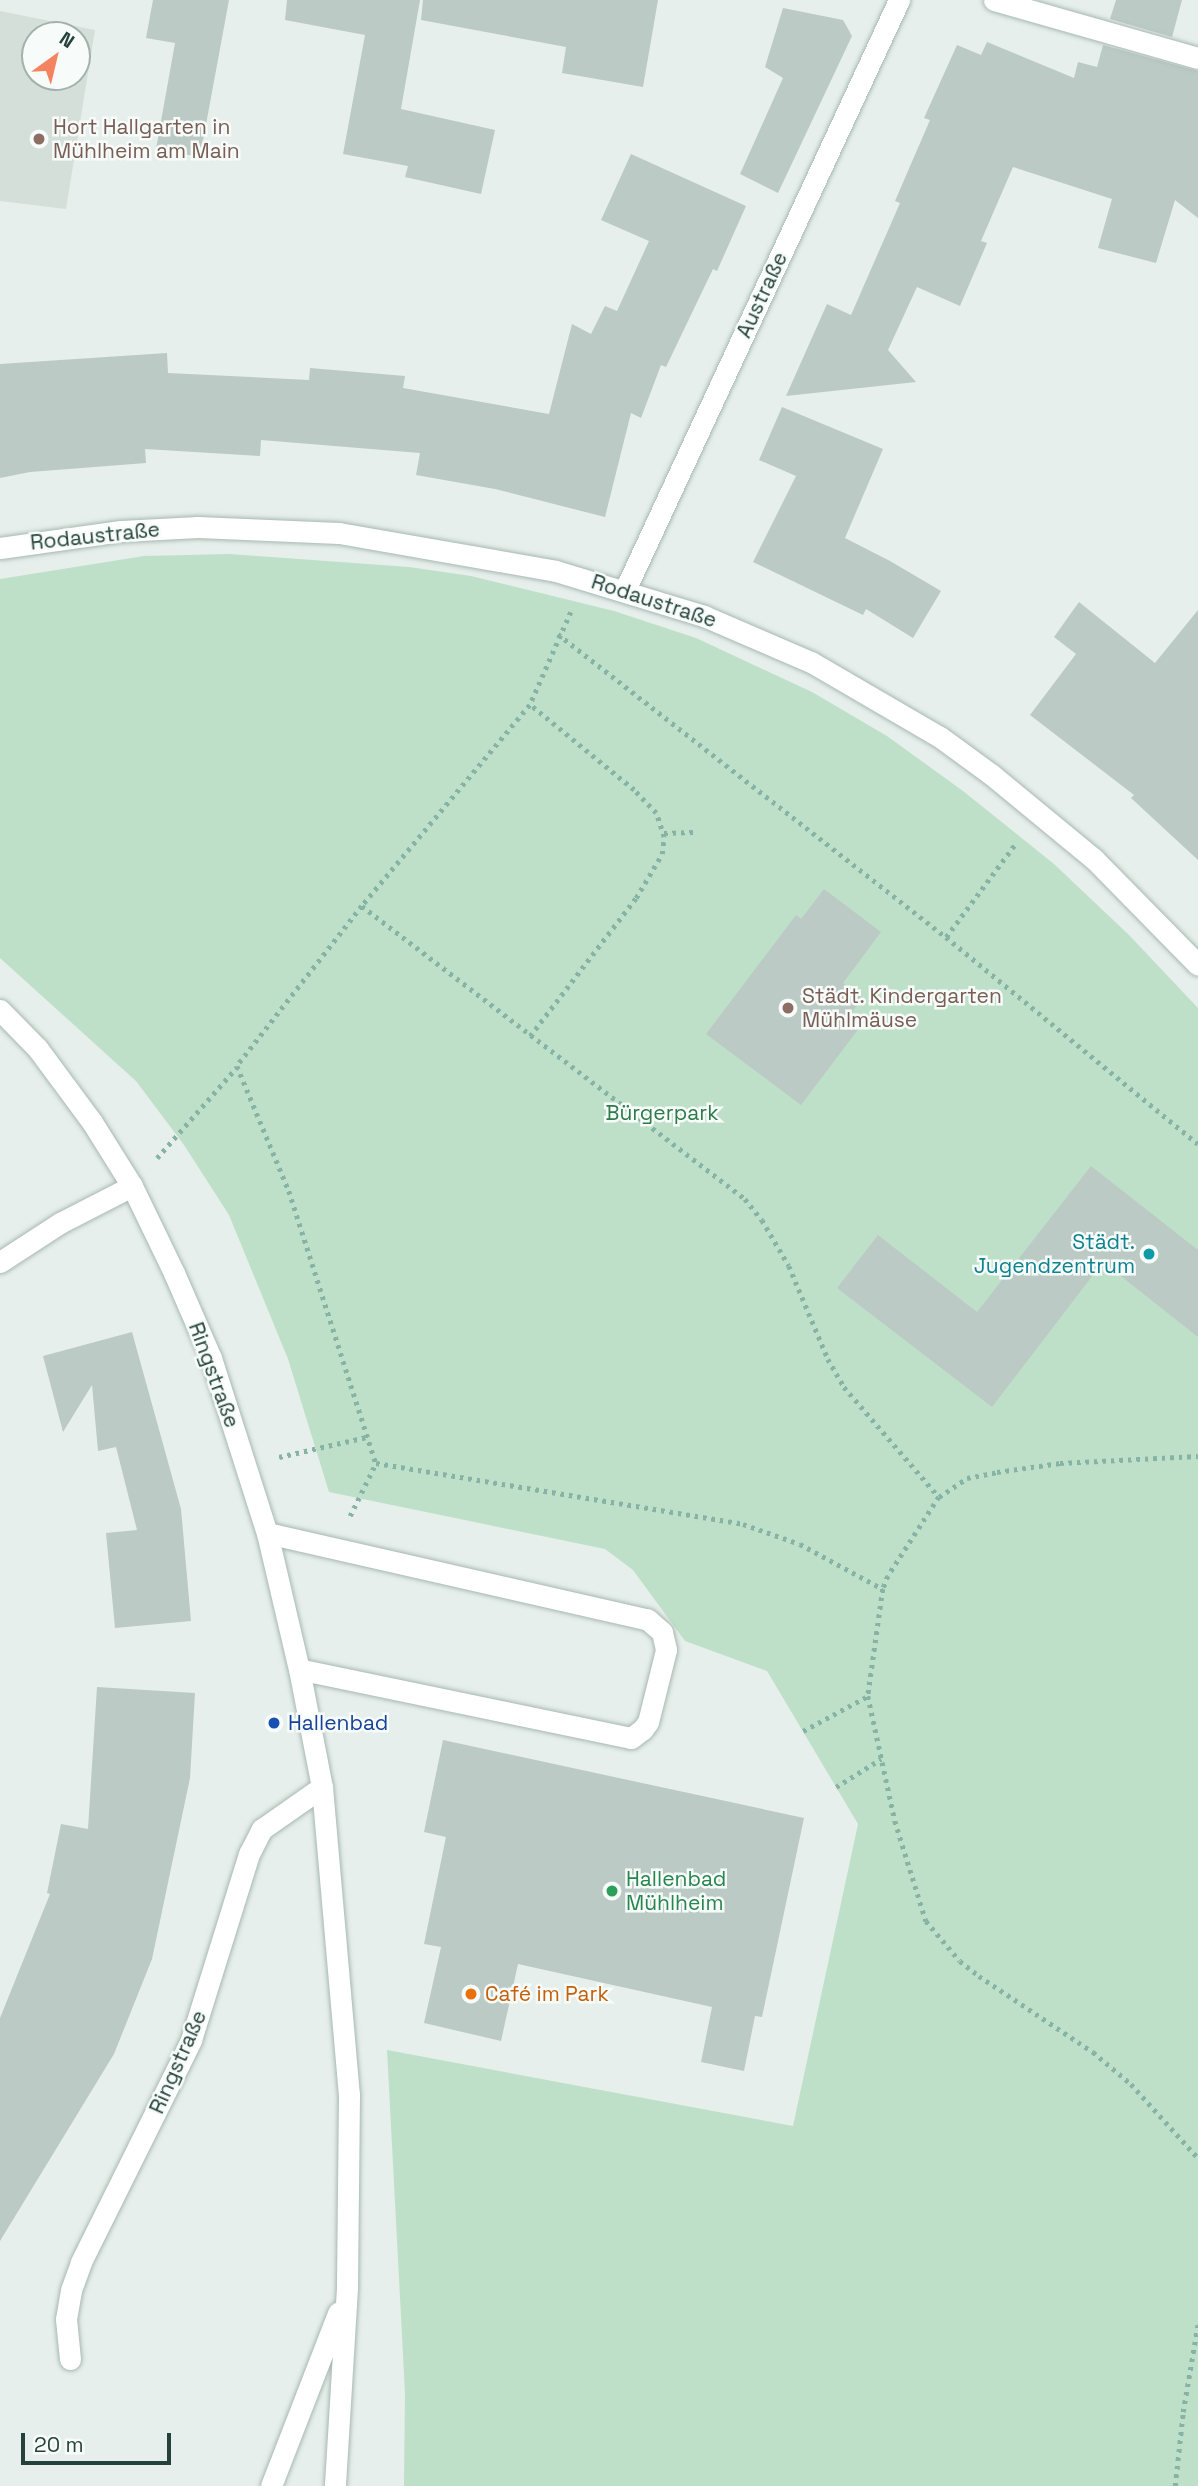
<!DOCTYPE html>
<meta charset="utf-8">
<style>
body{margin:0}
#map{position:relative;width:1198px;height:2486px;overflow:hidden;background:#e6efeb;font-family:"Space Grotesk",sans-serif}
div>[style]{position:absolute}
.built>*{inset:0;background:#d4dfda}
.green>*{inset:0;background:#bfe0c8}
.building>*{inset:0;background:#bbcac4}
.path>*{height:4.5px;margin-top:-2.25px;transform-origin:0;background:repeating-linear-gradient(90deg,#86b3a5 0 3.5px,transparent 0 8.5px)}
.roads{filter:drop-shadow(0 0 2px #a8b8b2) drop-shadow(0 0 2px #a8b8b2)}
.lane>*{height:21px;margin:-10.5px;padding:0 10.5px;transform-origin:10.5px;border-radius:10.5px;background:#fff}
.street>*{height:21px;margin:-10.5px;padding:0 10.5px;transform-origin:10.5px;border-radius:10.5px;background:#fff}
.dots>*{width:19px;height:19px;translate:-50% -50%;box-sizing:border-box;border:4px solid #f7fbf9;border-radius:50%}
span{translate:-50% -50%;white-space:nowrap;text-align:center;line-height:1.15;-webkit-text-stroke:5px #f7fbf9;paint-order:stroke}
.education-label{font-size:21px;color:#785e54}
.left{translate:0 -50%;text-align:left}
.street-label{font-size:21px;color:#24423a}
.park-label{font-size:21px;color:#2d7a4b}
.culture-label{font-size:21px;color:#0d838f}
.right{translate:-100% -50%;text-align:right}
.transit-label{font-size:21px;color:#164399}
.leisure-label{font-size:21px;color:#27864d}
.food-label{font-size:21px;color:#c56008}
.north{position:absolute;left:21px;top:21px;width:70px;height:70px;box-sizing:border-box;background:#f7fbf9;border:2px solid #a3b1ad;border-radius:50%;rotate:34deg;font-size:19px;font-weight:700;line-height:28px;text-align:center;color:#24423a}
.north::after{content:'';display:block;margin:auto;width:24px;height:32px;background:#f4845f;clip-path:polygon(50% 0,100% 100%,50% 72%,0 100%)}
.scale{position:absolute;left:21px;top:2433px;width:150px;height:32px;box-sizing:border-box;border:4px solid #24423a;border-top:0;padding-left:9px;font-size:21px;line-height:24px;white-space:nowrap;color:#24423a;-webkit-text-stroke:5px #f7fbf9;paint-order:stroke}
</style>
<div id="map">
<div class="built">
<i style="clip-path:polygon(evenodd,0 11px,95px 30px,66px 209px,0 201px,0 11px,77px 35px,77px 77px,35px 77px,35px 35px,77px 35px)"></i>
</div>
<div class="green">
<i style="clip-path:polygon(229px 554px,409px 567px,471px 576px,614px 611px,696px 638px,812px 692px,887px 736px,963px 791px,1054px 864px,1129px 935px,1198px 1008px,1198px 2486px,404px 2486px,405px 2393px,387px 2050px,793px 2126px,858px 1824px,767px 1671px,685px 1641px,633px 1570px,605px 1549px,329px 1492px,288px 1359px,229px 1215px,184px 1145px,136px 1081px,0 958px,0 579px,144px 556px)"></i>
</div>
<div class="building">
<i style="clip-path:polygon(153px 0,229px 0,200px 157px,156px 149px,175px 43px,146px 38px)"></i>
<i style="clip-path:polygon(287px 0,420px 0,401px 109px,495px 130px,481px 194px,405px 177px,408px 166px,343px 154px,365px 35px,285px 20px)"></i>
<i style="clip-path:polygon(423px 0,658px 0,643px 87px,562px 73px,566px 47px,421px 20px)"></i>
<i style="clip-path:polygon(1116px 0,1182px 0,1172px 37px,1110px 19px)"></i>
<i style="clip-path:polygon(783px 8px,843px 20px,852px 36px,778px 193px,740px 174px,783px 78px,765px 67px)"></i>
<i style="clip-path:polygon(987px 42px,1074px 78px,1078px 62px,1097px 67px,1103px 45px,1198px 71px,1198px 218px,1175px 200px,1156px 263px,1098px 248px,1112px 199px,1013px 167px,981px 241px,987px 243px,960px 306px,917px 287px,888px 350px,916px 382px,786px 396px,827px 304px,851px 315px,900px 203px,895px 201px,930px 120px,924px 118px,957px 45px,981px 55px)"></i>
<i style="clip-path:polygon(631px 154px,746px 206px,717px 271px,713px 269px,666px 367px,661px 365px,641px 418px,631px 413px,605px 517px,495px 489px,416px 475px,420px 453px,261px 440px,260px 456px,145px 449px,146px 463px,30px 472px,0 478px,0 364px,167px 353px,168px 373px,309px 380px,310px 368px,405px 376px,403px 388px,549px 414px,572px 324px,591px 334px,605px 306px,617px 311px,649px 241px,601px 220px)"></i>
<i style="clip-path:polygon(782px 407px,883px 449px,845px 538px,890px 561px,941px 591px,913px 638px,866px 609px,863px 615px,753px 562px,796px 476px,759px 460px)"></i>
<i style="clip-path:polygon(1079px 602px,1155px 663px,1198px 610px,1198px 860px,1131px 798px,1134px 795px,1030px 715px,1076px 654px,1054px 637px)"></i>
<i style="clip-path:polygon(824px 889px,881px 932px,843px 983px,863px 998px,848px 1017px,860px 1027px,801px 1105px,706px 1034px,796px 915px,801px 919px)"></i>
<i style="clip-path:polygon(1091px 1166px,1198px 1250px,1198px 1337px,1103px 1262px,992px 1407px,837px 1288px,878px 1235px,977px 1312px)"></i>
<i style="clip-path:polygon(132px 1332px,181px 1509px,191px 1621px,115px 1628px,106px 1533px,137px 1530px,116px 1447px,98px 1451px,92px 1385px,63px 1432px,43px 1356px)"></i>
<i style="clip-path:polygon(97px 1687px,195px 1693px,190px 1778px,152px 1959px,114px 2054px,0 2241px,0 2018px,50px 1894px,47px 1893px,61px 1824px,88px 1829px)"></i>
<i style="clip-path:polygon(443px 1740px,804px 1818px,762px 2017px,755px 2016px,744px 2071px,701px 2062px,712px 2007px,518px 1964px,501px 2041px,424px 2023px,441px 1947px,424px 1944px,446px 1837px,424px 1832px)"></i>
</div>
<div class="path">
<i style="left:571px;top:612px;width:102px;rotate:113.8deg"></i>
<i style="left:530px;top:705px;width:262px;rotate:129.9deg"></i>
<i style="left:362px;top:906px;width:482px;rotate:37.4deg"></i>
<i style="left:745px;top:1199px;width:27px;rotate:51deg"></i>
<i style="left:762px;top:1220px;width:53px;rotate:59.6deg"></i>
<i style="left:789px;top:1266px;width:101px;rotate:67.2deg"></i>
<i style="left:828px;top:1359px;width:32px;rotate:60deg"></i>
<i style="left:844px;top:1387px;width:145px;rotate:49.2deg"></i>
<i style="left:939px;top:1497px;width:94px;rotate:122.8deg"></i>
<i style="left:888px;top:1576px;width:14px;rotate:111deg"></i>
<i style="left:883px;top:1589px;width:108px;rotate:98deg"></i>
<i style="left:868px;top:1696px;width:128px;rotate:77.8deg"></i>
<i style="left:895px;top:1821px;width:105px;rotate:72.8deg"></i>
<i style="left:926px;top:1921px;width:52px;rotate:49.6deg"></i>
<i style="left:960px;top:1961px;width:24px;rotate:38deg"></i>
<i style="left:979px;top:1976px;width:137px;rotate:33.7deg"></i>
<i style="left:1093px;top:2052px;width:50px;rotate:40.1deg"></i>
<i style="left:1131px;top:2084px;width:100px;rotate:47.8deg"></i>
<i style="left:558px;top:634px;width:492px;rotate:38deg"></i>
<i style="left:946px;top:937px;width:326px;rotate:39.4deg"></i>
<i style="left:664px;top:833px;width:29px;rotate:-2deg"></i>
<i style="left:362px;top:906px;width:203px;rotate:128deg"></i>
<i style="left:237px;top:1066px;width:135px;rotate:67.4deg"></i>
<i style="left:289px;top:1191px;width:286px;rotate:72.3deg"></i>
<i style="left:376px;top:1463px;width:372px;rotate:9.4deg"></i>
<i style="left:743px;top:1524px;width:60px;rotate:19.3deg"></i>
<i style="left:800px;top:1544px;width:94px;rotate:28.5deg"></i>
<i style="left:946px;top:937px;width:117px;rotate:-53.3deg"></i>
<i style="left:530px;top:1036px;width:174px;rotate:-52.5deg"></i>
<i style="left:636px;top:898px;width:51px;rotate:-59.4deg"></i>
<i style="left:662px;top:854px;width:17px;rotate:-83deg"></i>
<i style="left:664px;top:837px;width:25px;rotate:-108deg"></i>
<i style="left:656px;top:813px;width:32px;rotate:-134deg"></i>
<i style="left:634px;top:790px;width:134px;rotate:-140.7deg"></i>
<i style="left:157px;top:1158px;width:121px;rotate:-48.7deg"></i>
<i style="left:279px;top:1457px;width:90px;rotate:-12.8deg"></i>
<i style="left:939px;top:1497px;width:34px;rotate:-34deg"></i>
<i style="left:967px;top:1478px;width:31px;rotate:-11deg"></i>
<i style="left:997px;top:1472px;width:64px;rotate:-8.1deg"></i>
<i style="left:1060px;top:1463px;width:138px;rotate:-2.9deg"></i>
<i style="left:350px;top:1516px;width:59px;rotate:-63.9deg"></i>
<i style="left:803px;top:1731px;width:74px;rotate:-28.3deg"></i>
<i style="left:836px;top:1787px;width:53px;rotate:-31.9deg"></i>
<i style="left:1175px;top:2486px;width:74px;rotate:-83.8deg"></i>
<i style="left:1183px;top:2412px;width:90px;rotate:-80.4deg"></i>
</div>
<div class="roads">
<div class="lane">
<i style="left:267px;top:1533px;width:390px;rotate:12.8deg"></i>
<i style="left:647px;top:1619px;width:20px;rotate:41deg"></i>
<i style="left:662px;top:1632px;width:18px;rotate:77deg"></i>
<i style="left:666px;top:1650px;width:74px;rotate:104deg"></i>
<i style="left:648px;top:1722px;width:9px;rotate:126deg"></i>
<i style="left:643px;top:1729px;width:15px;rotate:143deg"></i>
<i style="left:631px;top:1738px;width:339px;rotate:-168.3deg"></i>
</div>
<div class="street">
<i style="left:994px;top:0;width:212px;rotate:15.9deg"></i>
<i style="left:0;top:548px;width:122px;rotate:-8deg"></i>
<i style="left:121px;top:531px;width:77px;rotate:-3deg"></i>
<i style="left:198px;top:527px;width:141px;rotate:2.4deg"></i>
<i style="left:339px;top:533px;width:220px;rotate:9.9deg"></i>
<i style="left:556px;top:571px;width:155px;rotate:16.9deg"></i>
<i style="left:704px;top:616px;width:116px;rotate:23.3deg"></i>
<i style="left:811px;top:662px;width:149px;rotate:30.2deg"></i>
<i style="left:940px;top:737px;width:64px;rotate:36.2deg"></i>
<i style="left:992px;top:775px;width:132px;rotate:39.5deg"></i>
<i style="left:1094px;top:859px;width:148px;rotate:45.5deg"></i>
<i style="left:625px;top:590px;width:651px;rotate:-65.09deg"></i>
<i style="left:0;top:1010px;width:54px;rotate:45.7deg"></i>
<i style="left:38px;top:1049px;width:91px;rotate:53.5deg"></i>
<i style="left:92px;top:1122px;width:75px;rotate:58deg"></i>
<i style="left:132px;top:1186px;width:97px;rotate:64.2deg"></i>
<i style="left:174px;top:1273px;width:93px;rotate:66.5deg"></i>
<i style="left:211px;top:1358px;width:184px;rotate:72.3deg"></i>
<i style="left:267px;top:1533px;width:140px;rotate:76.8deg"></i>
<i style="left:299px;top:1669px;width:120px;rotate:79deg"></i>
<i style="left:322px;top:1787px;width:309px;rotate:85deg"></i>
<i style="left:349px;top:2095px;width:193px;rotate:90.6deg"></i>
<i style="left:347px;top:2288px;width:198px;rotate:93.5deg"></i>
<i style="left:0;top:1262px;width:72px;rotate:-33deg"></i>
<i style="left:60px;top:1223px;width:81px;rotate:-27.2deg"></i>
<i style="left:70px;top:2359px;width:40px;rotate:-95.7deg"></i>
<i style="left:66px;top:2319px;width:29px;rotate:-80deg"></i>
<i style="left:71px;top:2290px;width:30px;rotate:-70deg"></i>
<i style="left:81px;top:2262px;width:248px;rotate:-63.6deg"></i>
<i style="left:191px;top:2040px;width:195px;rotate:-72.7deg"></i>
<i style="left:249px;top:1854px;width:28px;rotate:-63deg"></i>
<i style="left:262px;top:1829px;width:73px;rotate:-35deg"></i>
<i style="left:271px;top:2486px;width:186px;rotate:-68.8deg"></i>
</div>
</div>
<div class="dots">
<i style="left:39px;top:139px;background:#8d6e63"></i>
<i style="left:788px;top:1008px;background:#8d6e63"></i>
<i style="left:1149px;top:1254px;background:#0f9aa8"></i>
<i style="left:274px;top:1723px;background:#1a4fb4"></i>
<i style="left:612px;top:1891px;background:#2e9e5b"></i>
<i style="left:471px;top:1994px;background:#e8710a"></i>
</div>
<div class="education-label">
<span class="left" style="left:53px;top:139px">Hort Hallgarten in<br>Mühlheim am Main</span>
<span class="left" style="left:802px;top:1008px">Städt. Kindergarten<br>Mühlmäuse</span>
</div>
<div class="street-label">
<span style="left:762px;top:295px;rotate:-65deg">Austraße</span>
<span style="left:95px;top:536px;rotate:-6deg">Rodaustraße</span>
<span style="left:654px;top:601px;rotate:18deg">Rodaustraße</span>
<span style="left:214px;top:1375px;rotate:70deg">Ringstraße</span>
<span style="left:178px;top:2062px;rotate:-66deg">Ringstraße</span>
</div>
<div class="park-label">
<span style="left:662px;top:1113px">Bürgerpark</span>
</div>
<div class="culture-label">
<span class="right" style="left:1135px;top:1254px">Städt.<br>Jugendzentrum</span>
</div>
<div class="transit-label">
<span class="left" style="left:288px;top:1723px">Hallenbad</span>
</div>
<div class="leisure-label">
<span class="left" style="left:626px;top:1891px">Hallenbad<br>Mühlheim</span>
</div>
<div class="food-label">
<span class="left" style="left:485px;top:1994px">Café im Park</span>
</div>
<div class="north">N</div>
<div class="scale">20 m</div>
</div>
